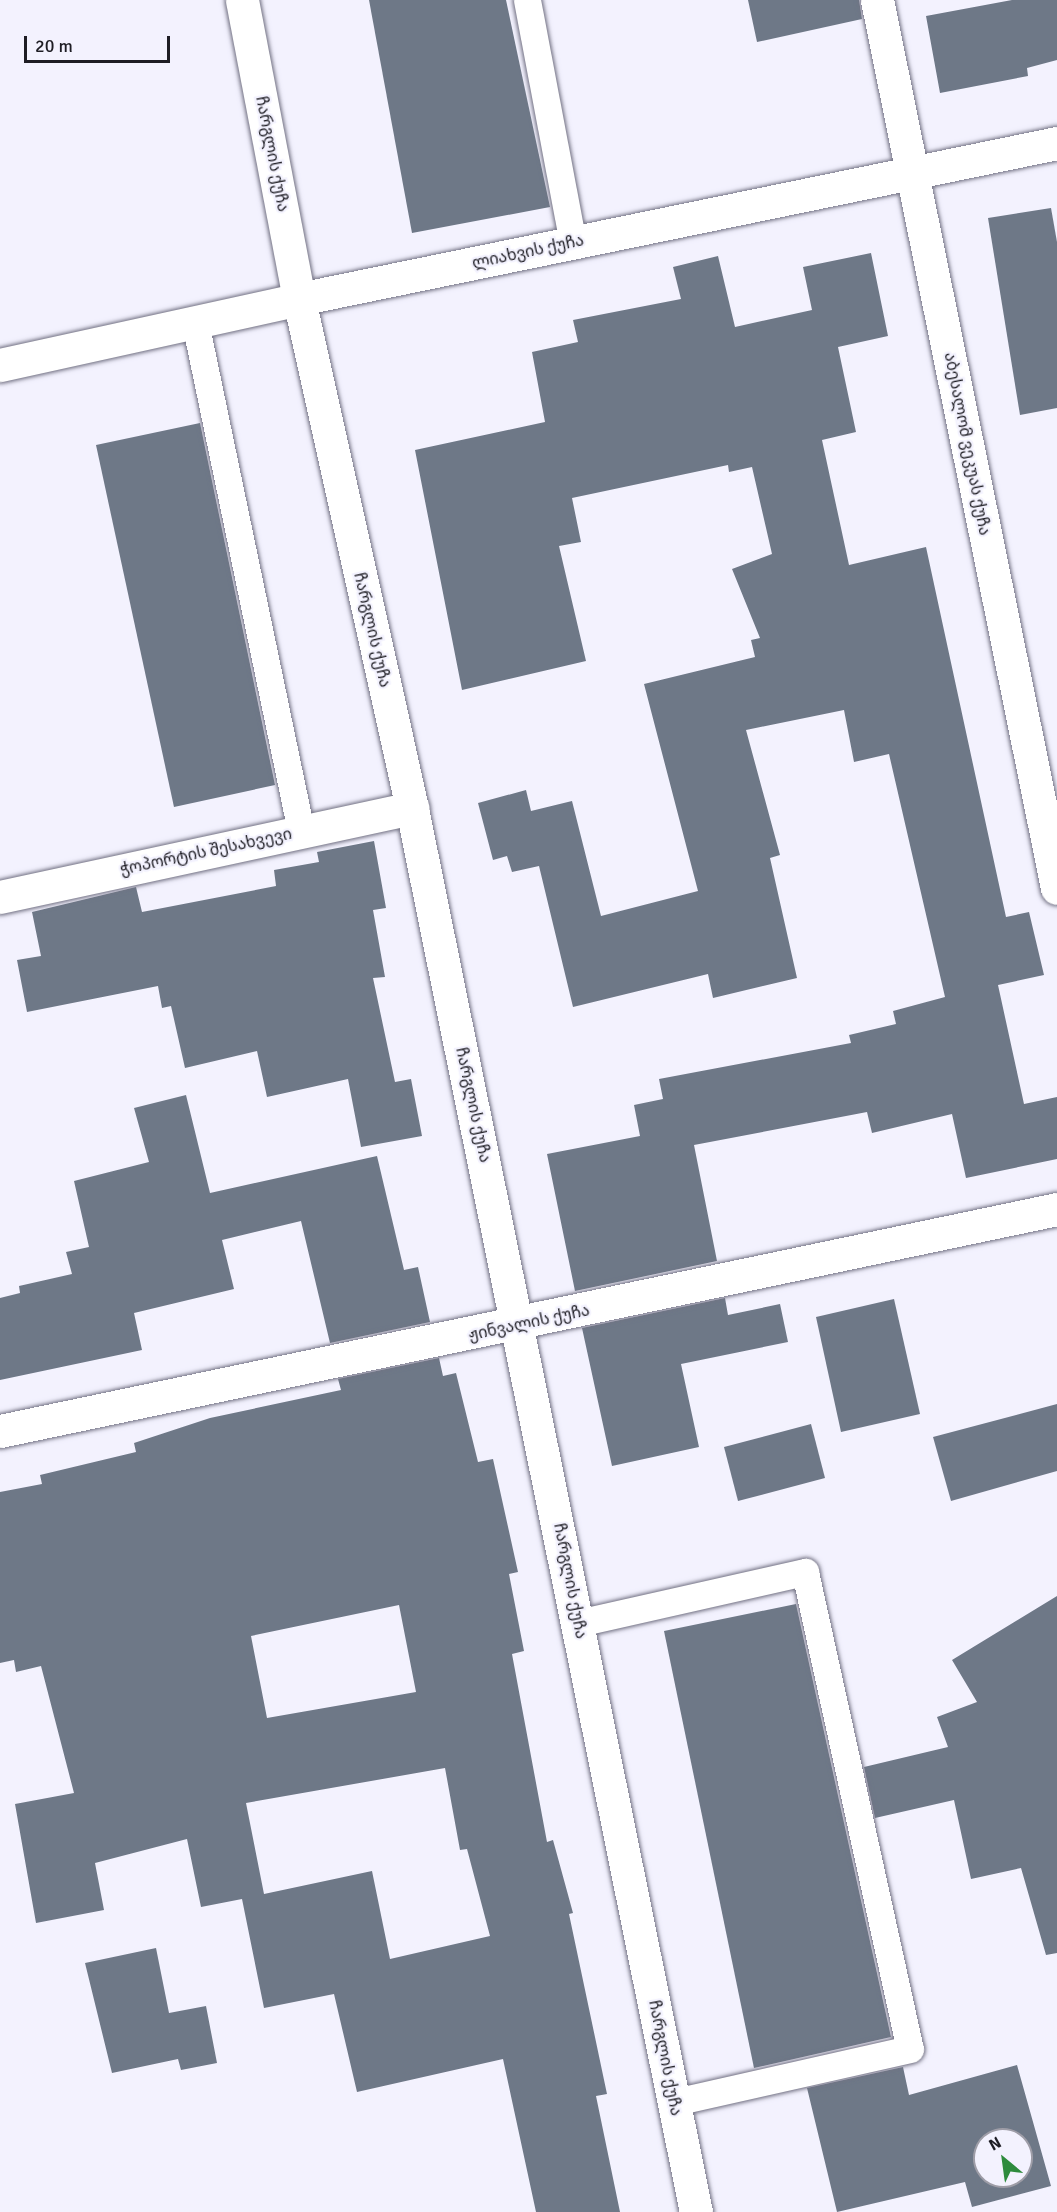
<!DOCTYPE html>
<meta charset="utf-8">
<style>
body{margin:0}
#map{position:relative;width:1057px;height:2212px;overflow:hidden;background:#f3f2fe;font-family:Signika,"Noto Sans Georgian",sans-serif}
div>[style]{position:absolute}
.building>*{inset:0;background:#6e7887}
.roads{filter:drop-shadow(0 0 2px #727183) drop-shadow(0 0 2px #727183)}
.service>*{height:27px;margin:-13.5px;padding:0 13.5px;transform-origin:13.5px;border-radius:13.5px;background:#fff}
.minor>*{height:33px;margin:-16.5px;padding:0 16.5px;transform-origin:16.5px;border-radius:16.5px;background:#fff}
.tertiary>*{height:33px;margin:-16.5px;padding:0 16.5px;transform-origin:16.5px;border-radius:16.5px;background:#fff}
span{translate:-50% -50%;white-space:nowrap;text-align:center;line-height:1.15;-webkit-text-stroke:4.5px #f3f2fe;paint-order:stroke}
.street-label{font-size:16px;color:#1e1d24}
.north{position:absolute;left:973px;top:2128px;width:60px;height:60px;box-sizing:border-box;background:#f3f2fe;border:2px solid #9e9da7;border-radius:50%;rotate:331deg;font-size:16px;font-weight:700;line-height:24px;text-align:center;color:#1e1d24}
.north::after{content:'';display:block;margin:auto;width:21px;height:27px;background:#2e8b3d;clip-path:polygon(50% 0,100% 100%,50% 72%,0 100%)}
.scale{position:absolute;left:24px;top:36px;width:146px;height:27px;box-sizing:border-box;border:3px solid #1e1d24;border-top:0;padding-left:8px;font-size:18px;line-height:21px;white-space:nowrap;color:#1e1d24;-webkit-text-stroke:4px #f3f2fe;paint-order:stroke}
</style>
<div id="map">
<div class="building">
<i style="clip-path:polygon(369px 0,506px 0,550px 207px,412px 233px)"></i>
<i style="clip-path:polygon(748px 0,859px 0,862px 19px,757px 42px)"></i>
<i style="clip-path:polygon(1012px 0,1057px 0,1057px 60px,1027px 68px,1028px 76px,940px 93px,926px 16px)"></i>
<i style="clip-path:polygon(1051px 208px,1057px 242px,1057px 408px,1020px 415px,988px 218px)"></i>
<i style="clip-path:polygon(871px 253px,888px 336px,838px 347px,856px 432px,822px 440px,849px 565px,926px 547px,1006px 917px,1029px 912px,1044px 975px,998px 985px,1024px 1104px,1057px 1097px,1057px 1159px,966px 1178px,952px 1114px,872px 1133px,867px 1112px,694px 1145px,717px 1261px,575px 1291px,547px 1154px,640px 1136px,634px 1105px,663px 1099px,659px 1079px,851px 1043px,849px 1035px,896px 1024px,893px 1011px,945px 997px,889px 754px,854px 762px,844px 710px,746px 730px,780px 855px,770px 858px,797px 978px,713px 998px,708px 974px,573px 1007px,539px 866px,512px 872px,507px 856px,493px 860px,478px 803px,526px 790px,531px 811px,572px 801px,601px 916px,698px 891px,644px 684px,755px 657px,751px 640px,760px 638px,732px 569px,772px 554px,752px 467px,729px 472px,728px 465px,572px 498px,581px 542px,559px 546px,586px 661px,462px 690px,415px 450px,545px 422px,532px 352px,578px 342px,573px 320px,681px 299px,673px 267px,718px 256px,735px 327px,812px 310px,803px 267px)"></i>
<i style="clip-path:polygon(200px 423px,275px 785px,174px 807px,96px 445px)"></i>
<i style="clip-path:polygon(374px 841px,386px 908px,373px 910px,385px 977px,373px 978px,395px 1082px,411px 1079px,422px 1136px,361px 1147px,348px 1079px,267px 1097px,257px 1051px,185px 1068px,171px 1006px,162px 1008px,158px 986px,27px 1012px,17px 960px,41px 956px,32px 912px,136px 887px,142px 912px,276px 886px,274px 870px,319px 862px,317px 852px)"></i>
<i style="clip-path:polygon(186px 1095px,210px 1193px,377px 1156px,404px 1270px,418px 1267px,430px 1322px,330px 1343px,301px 1221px,222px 1240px,234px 1289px,134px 1313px,142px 1350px,0 1380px,0 1298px,20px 1293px,19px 1286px,72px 1274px,66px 1252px,89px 1247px,74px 1181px,149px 1162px,134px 1108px)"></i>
<i style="clip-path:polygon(725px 1298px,728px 1315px,780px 1304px,788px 1342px,681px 1364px,699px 1447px,612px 1466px,582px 1328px)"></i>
<i style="clip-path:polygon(894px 1299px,920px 1414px,841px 1432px,816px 1317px)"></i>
<i style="clip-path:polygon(evenodd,439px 1358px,443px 1376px,456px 1373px,478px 1462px,493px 1459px,518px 1572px,509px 1574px,524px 1651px,512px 1654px,547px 1842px,553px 1840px,573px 1913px,569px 1914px,607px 2094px,596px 2096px,620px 2212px,536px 2212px,503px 2059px,357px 2092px,334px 1994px,264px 2008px,242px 1899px,201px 1907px,187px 1839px,95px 1863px,104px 1910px,36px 1923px,15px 1804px,74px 1793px,41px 1666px,16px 1672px,14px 1660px,0 1663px,0 1492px,42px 1484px,40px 1475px,136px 1452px,134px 1443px,210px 1418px,341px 1390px,338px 1379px,439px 1358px,399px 1605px,416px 1692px,267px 1718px,251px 1636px,399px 1605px,439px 1358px,445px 1768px,460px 1850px,467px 1849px,490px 1936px,390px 1959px,372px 1871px,264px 1894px,246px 1803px,445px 1768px)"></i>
<i style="clip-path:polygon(1057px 1404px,1057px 1471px,951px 1501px,933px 1437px)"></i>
<i style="clip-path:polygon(811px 1424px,825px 1478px,738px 1501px,724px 1447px)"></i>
<i style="clip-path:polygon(1057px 1596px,1057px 1953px,1046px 1955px,1021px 1868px,971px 1879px,954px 1800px,875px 1818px,864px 1767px,948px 1747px,937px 1717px,977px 1702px,952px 1660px)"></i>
<i style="clip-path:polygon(796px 1604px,891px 2037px,754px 2068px,664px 1631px)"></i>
<i style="clip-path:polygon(156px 1948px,169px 2013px,206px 2006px,217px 2063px,181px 2070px,178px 2059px,112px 2073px,85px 1963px)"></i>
<i style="clip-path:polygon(evenodd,1017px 2065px,1051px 2186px,972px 2207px,965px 2182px,837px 2212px,807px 2088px,903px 2067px,909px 2095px,1017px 2065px,985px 2140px,1021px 2140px,1021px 2176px,985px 2176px,985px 2140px)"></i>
</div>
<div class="roads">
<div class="service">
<i style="left:527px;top:0;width:247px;rotate:79.3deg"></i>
<i style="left:195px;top:322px;width:520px;rotate:78.24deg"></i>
<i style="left:578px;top:1623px;width:233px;rotate:-12.7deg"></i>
<i style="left:805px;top:1572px;width:488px;rotate:77.6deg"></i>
<i style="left:910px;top:2049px;width:242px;rotate:167.3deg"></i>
</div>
<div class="minor">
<i style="left:877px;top:0;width:906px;rotate:78.54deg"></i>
<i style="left:0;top:897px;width:422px;rotate:-12.2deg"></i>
<i style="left:0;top:1431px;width:1080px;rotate:-11.86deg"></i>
<i style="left:696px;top:2212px;width:1432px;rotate:-101.44deg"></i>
<i style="left:412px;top:808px;width:521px;rotate:-102.52deg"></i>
<i style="left:299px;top:299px;width:774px;rotate:-11.63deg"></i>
</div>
<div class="tertiary">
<i style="left:0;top:365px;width:306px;rotate:-12.4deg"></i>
<i style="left:299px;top:299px;width:304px;rotate:-100.8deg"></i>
</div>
</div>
<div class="street-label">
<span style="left:272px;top:154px;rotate:79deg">ჩარგლის ქუჩა</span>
<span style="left:528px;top:252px;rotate:-12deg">ლიახვის ქუჩა</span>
<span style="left:967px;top:444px;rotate:79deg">აბესალომ ვეკუას ქუჩა</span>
<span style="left:372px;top:630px;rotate:77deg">ჩარგლის ქუჩა</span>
<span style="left:206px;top:852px;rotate:-12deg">ჭოპორტის შესახვევი</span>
<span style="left:473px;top:1105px;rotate:78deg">ჩარგლის ქუჩა</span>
<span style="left:529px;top:1323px;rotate:-12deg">ჟინვალის ქუჩა</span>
<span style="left:570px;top:1581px;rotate:79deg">ჩარგლის ქუჩა</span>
<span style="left:665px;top:2058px;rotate:79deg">ჩარგლის ქუჩა</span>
</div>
<div class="north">N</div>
<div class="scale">20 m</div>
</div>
